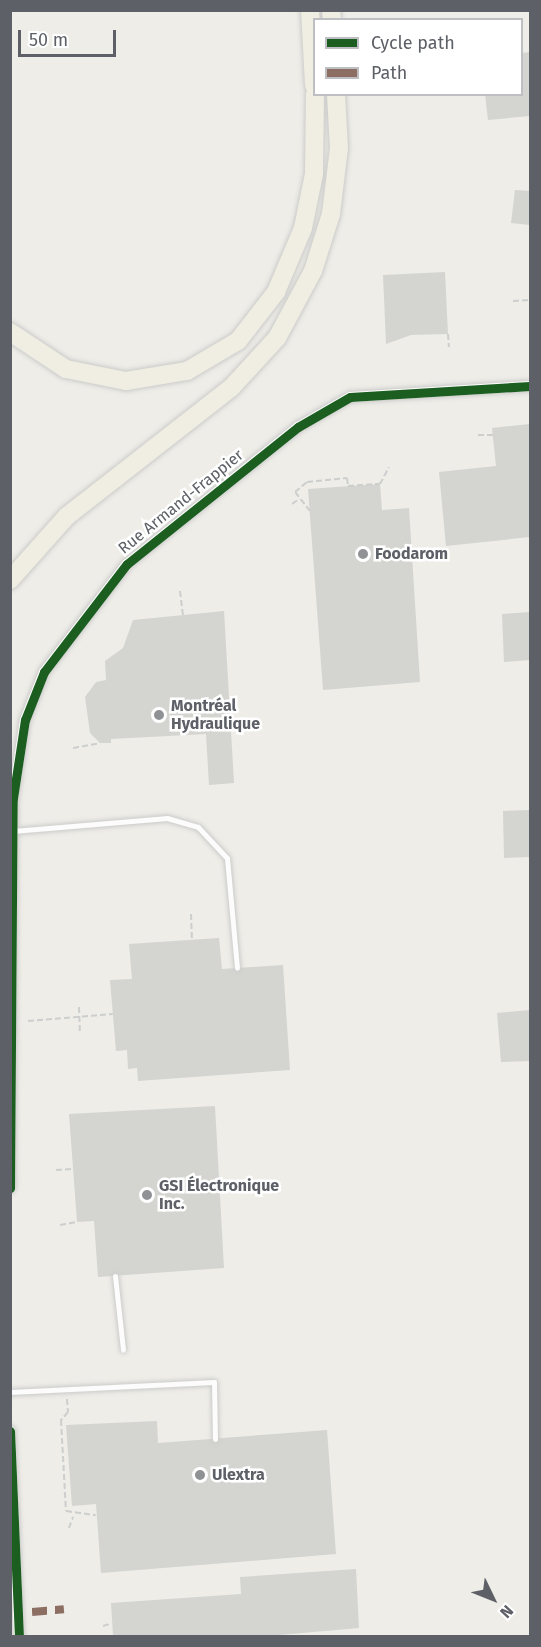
<!DOCTYPE html>
<meta charset="utf-8">
<style>
body{margin:0}
#map{position:relative;width:541px;height:1647px;overflow:hidden;background:#eeede8;font-family:"Fira Sans",sans-serif}
div>[style]{position:absolute}
.building>*{inset:0;background:#d4d4d1}
.path>*{height:2px;margin-top:-1px;transform-origin:0;background:repeating-linear-gradient(90deg,#cccfcd 0 6px,transparent 0 9px)}
.roads{filter:drop-shadow(0 0 2px #cbcbca) drop-shadow(0 0 2px #cbcbca)}
.lane>*{height:5px;margin:-2.5px;padding:0 2.5px;transform-origin:2.5px;border-radius:2.5px;background:#fcfcfc}
.street>*{height:10px;margin:-5px;padding:0 5px;transform-origin:5px;border-radius:5px;background:#fcfcfc}
.highway>*{height:18px;margin:-9px;padding:0 9px;transform-origin:9px;border-radius:9px;background:#f0eee2}
.quiet>*{height:8px;margin-top:-4px;transform-origin:0;background:repeating-linear-gradient(90deg,#8d6e63 0 15px,transparent 0 23px)}
.cycleway>*{height:9px;margin:-4.5px;padding:0 4.5px;transform-origin:4.5px;border-radius:4.5px;background:#1b5e20}
.dots>*{width:16px;height:16px;translate:-50% -50%;box-sizing:border-box;border:3px solid #fff;border-radius:50%}
span{translate:-50% -50%;white-space:nowrap;text-align:center;line-height:1.15;-webkit-text-stroke:5px #fff;paint-order:stroke}
.street-label{font-size:16px;color:#5d6066}
.poi-label{font-size:16px;color:#5d6066;font-weight:700}
.left{translate:0 -50%;text-align:left}
.frame{position:absolute;inset:0;border:12px solid #5d6066;pointer-events:none}
.legend{position:absolute;left:313px;top:18px;width:210px;height:78px;box-sizing:border-box;background:#fff;border:2px solid #bebfc2;margin:0;padding:8px 10px;list-style:none;font-size:18px;color:#5d6066}
.legend li{display:flex;align-items:center;gap:12px;height:30px}
.legend b{width:30px;border:2px solid #bebfc2}
.north{position:absolute;left:463px;top:1569px;width:60px;height:60px;-webkit-text-stroke:4px #fff;paint-order:stroke;rotate:133deg;font-size:16px;font-weight:700;line-height:24px;text-align:center;color:#5d6066}
.north::after{content:'';display:block;margin:auto;width:21px;height:27px;background:#5d6066;clip-path:polygon(50% 0,100% 100%,50% 72%,0 100%)}
.scale{position:absolute;left:18px;top:30px;width:98px;height:27px;box-sizing:border-box;border:3px solid #5d6066;border-top:0;padding-left:8px;font-size:18px;line-height:21px;white-space:nowrap;color:#5d6066;-webkit-text-stroke:4px #fff;paint-order:stroke}
</style>
<div id="map">
<div class="building">
<i style="clip-path:polygon(530px 52px,530px 116px,488px 120px,485px 94px,522px 94px,522px 53px)"></i>
<i style="clip-path:polygon(515px 190px,530px 191px,530px 225px,511px 223px)"></i>
<i style="clip-path:polygon(445px 272px,448px 334px,411px 335px,386px 344px,383px 275px)"></i>
<i style="clip-path:polygon(530px 424px,530px 537px,446px 546px,439px 472px,496px 466px,492px 428px)"></i>
<i style="clip-path:polygon(380px 484px,382px 510px,409px 508px,420px 682px,323px 690px,308px 489px)"></i>
<i style="clip-path:polygon(224px 611px,234px 783px,209px 785px,206px 734px,111px 739px,111px 743px,100px 743px,90px 733px,85px 697px,96px 682px,106px 680px,105px 661px,123px 648px,133px 620px)"></i>
<i style="clip-path:polygon(530px 612px,530px 660px,504px 662px,502px 614px)"></i>
<i style="clip-path:polygon(530px 810px,530px 857px,504px 858px,503px 811px)"></i>
<i style="clip-path:polygon(219px 938px,222px 969px,283px 965px,290px 1070px,138px 1081px,137px 1068px,128px 1069px,127px 1050px,116px 1051px,110px 980px,132px 979px,129px 944px)"></i>
<i style="clip-path:polygon(530px 1010px,530px 1061px,501px 1062px,497px 1013px)"></i>
<i style="clip-path:polygon(215px 1106px,224px 1268px,98px 1277px,94px 1221px,77px 1222px,69px 1114px)"></i>
<i style="clip-path:polygon(157px 1421px,158px 1443px,327px 1430px,336px 1554px,101px 1573px,96px 1504px,72px 1506px,66px 1425px)"></i>
<i style="clip-path:polygon(356px 1569px,359px 1628px,268px 1636px,113px 1636px,111px 1603px,241px 1594px,240px 1577px)"></i>
</div>
<div class="path">
<i style="left:513px;top:301px;width:17px;rotate:-3deg"></i>
<i style="left:448px;top:334px;width:13px;rotate:86deg"></i>
<i style="left:478px;top:435px;width:15px"></i>
<i style="left:292px;top:504px;width:9px;rotate:-36deg"></i>
<i style="left:310px;top:511px;width:24px;rotate:-128deg"></i>
<i style="left:295px;top:492px;width:16px;rotate:-40deg"></i>
<i style="left:307px;top:482px;width:40px;rotate:-5.7deg"></i>
<i style="left:347px;top:478px;width:8px;rotate:83deg"></i>
<i style="left:348px;top:486px;width:32px;rotate:-4deg"></i>
<i style="left:380px;top:484px;width:19px;rotate:-62deg"></i>
<i style="left:180px;top:591px;width:24px;rotate:83deg"></i>
<i style="left:73px;top:748px;width:27px;rotate:-10deg"></i>
<i style="left:191px;top:914px;width:26px;rotate:88deg"></i>
<i style="left:79px;top:1007px;width:25px;rotate:88deg"></i>
<i style="left:28px;top:1021px;width:85px;rotate:-4.7deg"></i>
<i style="left:56px;top:1170px;width:17px;rotate:-3deg"></i>
<i style="left:60px;top:1225px;width:17px;rotate:-10deg"></i>
<i style="left:67px;top:1399px;width:13px;rotate:86deg"></i>
<i style="left:68px;top:1412px;width:11px;rotate:131deg"></i>
<i style="left:61px;top:1420px;width:91px;rotate:86.9deg"></i>
<i style="left:66px;top:1511px;width:30px;rotate:8deg"></i>
<i style="left:69px;top:1528px;width:12px;rotate:-70deg"></i>
<i style="left:103px;top:1626px;width:9px;rotate:-18deg"></i>
</div>
<div class="roads">
<div class="lane">
<i style="left:13px;top:831px;width:155px;rotate:-4.8deg"></i>
<i style="left:167px;top:818px;width:32px;rotate:16deg"></i>
<i style="left:198px;top:827px;width:42px;rotate:46.9deg"></i>
<i style="left:227px;top:858px;width:110px;rotate:84.8deg"></i>
<i style="left:115px;top:1276px;width:74px;rotate:83.8deg"></i>
<i style="left:10px;top:1392px;width:204px;rotate:-2.8deg"></i>
<i style="left:214px;top:1382px;width:57px;rotate:89deg"></i>
</div>
<div class="street">
<i style="left:10px;top:1188px;width:390px;rotate:-89.6deg"></i>
<i style="left:13px;top:798px;width:79px;rotate:-81.3deg"></i>
<i style="left:25px;top:720px;width:52px;rotate:-68.4deg"></i>
<i style="left:44px;top:672px;width:136px;rotate:-52.5deg"></i>
<i style="left:127px;top:564px;width:219px;rotate:-38.7deg"></i>
<i style="left:298px;top:427px;width:60px;rotate:-30deg"></i>
<i style="left:350px;top:397px;width:180px;rotate:-3.5deg"></i>
<i style="left:10px;top:1431px;width:205px;rotate:87.5deg"></i>
</div>
<div class="highway">
<i style="left:310px;top:10px;width:75px;rotate:86.9deg"></i>
<i style="left:331px;top:10px;width:10px;rotate:84deg"></i>
<i style="left:10px;top:332px;width:67px;rotate:33.5deg"></i>
<i style="left:66px;top:369px;width:61px;rotate:11.3deg"></i>
<i style="left:126px;top:381px;width:62px;rotate:-9.3deg"></i>
<i style="left:187px;top:371px;width:59px;rotate:-30.5deg"></i>
<i style="left:238px;top:341px;width:62px;rotate:-52.2deg"></i>
<i style="left:276px;top:292px;width:69px;rotate:-67.1deg"></i>
<i style="left:303px;top:228px;width:55px;rotate:-78.5deg"></i>
<i style="left:314px;top:174px;width:80px;rotate:-89.3deg"></i>
<i style="left:10px;top:580px;width:86px;rotate:-48.3deg"></i>
<i style="left:67px;top:516px;width:208px;rotate:-38deg"></i>
<i style="left:231px;top:388px;width:68px;rotate:-47.4deg"></i>
<i style="left:277px;top:338px;width:76px;rotate:-61.8deg"></i>
<i style="left:313px;top:271px;width:60px;rotate:-72.5deg"></i>
<i style="left:331px;top:214px;width:66px;rotate:-83.1deg"></i>
<i style="left:339px;top:148px;width:54px;rotate:-93.2deg"></i>
</div>
</div>
<div class="quiet">
<i style="left:32px;top:1612px;width:32px;rotate:-5deg"></i>
</div>
<div class="cycleway">
<i style="left:10px;top:1188px;width:390px;rotate:-89.6deg"></i>
<i style="left:13px;top:798px;width:79px;rotate:-81.3deg"></i>
<i style="left:25px;top:720px;width:52px;rotate:-68.4deg"></i>
<i style="left:44px;top:672px;width:136px;rotate:-52.5deg"></i>
<i style="left:127px;top:564px;width:219px;rotate:-38.7deg"></i>
<i style="left:298px;top:427px;width:60px;rotate:-30deg"></i>
<i style="left:350px;top:397px;width:180px;rotate:-3.5deg"></i>
<i style="left:10px;top:1431px;width:205px;rotate:87.5deg"></i>
</div>
<div class="dots">
<i style="left:363px;top:554px;background:#909194"></i>
<i style="left:159px;top:715px;background:#909194"></i>
<i style="left:147px;top:1195px;background:#909194"></i>
<i style="left:200px;top:1475px;background:#909194"></i>
</div>
<div class="street-label">
<span style="left:181px;top:502px;rotate:-39deg">Rue Armand-Frappier</span>
</div>
<div class="poi-label">
<span class="left" style="left:375px;top:554px">Foodarom</span>
<span class="left" style="left:171px;top:715px">Montréal<br>Hydraulique</span>
<span class="left" style="left:159px;top:1195px">GSI Électronique<br>Inc.</span>
<span class="left" style="left:212px;top:1475px">Ulextra</span>
</div>
<div class="frame"></div>
<ul class="legend">
<li><b style="height:8px;background:#1b5e20"></b>Cycle path</li>
<li><b style="height:8px;background:#8d6e63"></b>Path</li>
</ul>
<div class="north">N</div>
<div class="scale">50 m</div>
</div>
